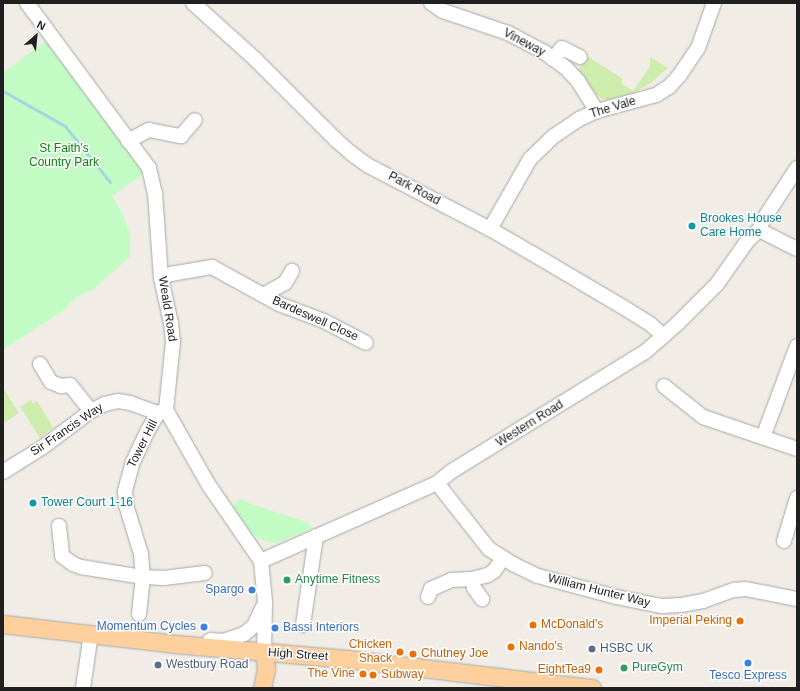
<!DOCTYPE html>
<style>
body{margin:0}
#map{position:relative;width:800px;height:691px;overflow:hidden;background:#f1ede6;font-family:Arial,sans-serif}
div>[style]{position:absolute}
.grass>*{inset:0;background:#ceecab}
.park>*{inset:0;background:#c3fbc5}
.stream>*{height:3px;margin:-1.5px;padding:0 1.5px;transform-origin:1.5px;border-radius:1.5px;background:#a6d5df}
.roads{filter:drop-shadow(0 0 1px #a7a7a7) drop-shadow(0 0 1px #a7a7a7)}
.minor>*{height:14px;margin:-7px;padding:0 7px;transform-origin:7px;border-radius:7px;background:#fff}
.major>*{height:17px;margin:-8.5px;padding:0 8.5px;transform-origin:8.5px;border-radius:8.5px;background:#fed09e}
.dots>*{width:11px;height:11px;translate:-50% -50%;box-sizing:border-box;border:2px solid #fff;border-radius:50%}
span{translate:-50% -50%;white-space:nowrap;text-align:center;line-height:1.15;-webkit-text-stroke:3px #fff;paint-order:stroke}
.street-label{font-size:12px;color:#202020}
.park-label{font-size:12px;color:#09830e}
.culture-label{font-size:12px;color:#0d838f}
.left{translate:0 -50%;text-align:left}
.leisure-label{font-size:12px;color:#27864d}
.shop-label{font-size:12px;color:#366cbe}
.right{translate:-100% -50%;text-align:right}
.food-label{font-size:12px;color:#c56008}
.service-label{font-size:12px;color:#4e5e75}
.frame{position:absolute;inset:0;border:4px solid #202020;pointer-events:none}
.north{position:absolute;left:16px;top:16px;width:40px;height:40px;-webkit-text-stroke:3px #fff;paint-order:stroke;rotate:27deg;font-size:11px;font-weight:700;line-height:16px;text-align:center;color:#202020}
.north::after{content:'';display:block;margin:auto;width:14px;height:18px;background:#202020;clip-path:polygon(50% 0,100% 100%,50% 72%,0 100%)}
</style>
<div id="map">
<div class="grass">
<i style="clip-path:polygon(587px 56px,623px 79px,621px 83px,633px 91px,650px 67px,650px 57px,668px 68px,651px 83px,633px 93px,607px 100px,602px 99px,595px 93px,578px 71px)"></i>
<i style="clip-path:polygon(3px 388px,19px 413px,4px 423px,3px 421px)"></i>
<i style="clip-path:polygon(31px 400px,33px 404px,37px 401px,53px 427px,40px 438px,20px 407px)"></i>
</div>
<div class="park">
<i style="clip-path:polygon(51px 37px,145px 173px,112px 196px,122px 213px,130px 234px,130px 257px,92px 290px,78px 296px,63px 311px,3px 350px,3px 73px)"></i>
<i style="clip-path:polygon(241px 499px,254px 505px,307px 522px,312px 528px,277px 543px,263px 541px,251px 533px,232px 506px)"></i>
</div>
<div class="stream">
<i style="left:3px;top:91px;width:71px;rotate:29.4deg"></i>
<i style="left:65px;top:126px;width:72px;rotate:51.2deg"></i>
</div>
<div class="roads">
<div class="minor">
<i style="left:27px;top:3px;width:205px;rotate:53.5deg"></i>
<i style="left:149px;top:168px;width:26px;rotate:77deg"></i>
<i style="left:155px;top:193px;width:85px;rotate:86deg"></i>
<i style="left:161px;top:278px;width:46px;rotate:77.5deg"></i>
<i style="left:171px;top:323px;width:19px;rotate:84deg"></i>
<i style="left:173px;top:342px;width:68px;rotate:95.9deg"></i>
<i style="left:166px;top:410px;width:85px;rotate:60.4deg"></i>
<i style="left:208px;top:484px;width:93px;rotate:55.5deg"></i>
<i style="left:261px;top:561px;width:41px;rotate:84.4deg"></i>
<i style="left:265px;top:602px;width:51px;rotate:91.1deg"></i>
<i style="left:193px;top:3px;width:84px;rotate:42.1deg"></i>
<i style="left:255px;top:59px;width:115px;rotate:45deg"></i>
<i style="left:336px;top:140px;width:21px;rotate:41deg"></i>
<i style="left:352px;top:154px;width:19px;rotate:36deg"></i>
<i style="left:367px;top:165px;width:139px;rotate:27.5deg"></i>
<i style="left:490px;top:229px;width:58px;rotate:30.1deg"></i>
<i style="left:540px;top:258px;width:96px;rotate:30.6deg"></i>
<i style="left:623px;top:307px;width:32px;rotate:32deg"></i>
<i style="left:650px;top:324px;width:18px;rotate:41deg"></i>
<i style="left:431px;top:3px;width:14px;rotate:34deg"></i>
<i style="left:443px;top:11px;width:69px;rotate:18.7deg"></i>
<i style="left:508px;top:33px;width:41px;rotate:27.8deg"></i>
<i style="left:544px;top:52px;width:26px;rotate:36deg"></i>
<i style="left:565px;top:67px;width:19px;rotate:47deg"></i>
<i style="left:578px;top:81px;width:36px;rotate:58deg"></i>
<i style="left:553px;top:59px;width:14px;rotate:-51deg"></i>
<i style="left:562px;top:48px;width:20px;rotate:27deg"></i>
<i style="left:128px;top:141px;width:24px;rotate:-28deg"></i>
<i style="left:149px;top:130px;width:33px;rotate:11deg"></i>
<i style="left:181px;top:136px;width:21px;rotate:-49deg"></i>
<i style="left:490px;top:229px;width:81px;rotate:-60.3deg"></i>
<i style="left:530px;top:159px;width:33px;rotate:-44deg"></i>
<i style="left:554px;top:136px;width:30px;rotate:-34deg"></i>
<i style="left:579px;top:119px;width:20px;rotate:-24deg"></i>
<i style="left:597px;top:111px;width:61px;rotate:-15.2deg"></i>
<i style="left:656px;top:95px;width:15px;rotate:-32deg"></i>
<i style="left:669px;top:87px;width:15px;rotate:-48deg"></i>
<i style="left:679px;top:76px;width:34px;rotate:-56deg"></i>
<i style="left:698px;top:48px;width:48px;rotate:-70.4deg"></i>
<i style="left:759px;top:230px;width:42px;rotate:26.6deg"></i>
<i style="left:161px;top:278px;width:11px;rotate:-22deg"></i>
<i style="left:171px;top:274px;width:42px;rotate:-9.7deg"></i>
<i style="left:212px;top:267px;width:77px;rotate:28.9deg"></i>
<i style="left:279px;top:304px;width:48px;rotate:20.7deg"></i>
<i style="left:324px;top:321px;width:47px;rotate:27.6deg"></i>
<i style="left:263px;top:295px;width:25px;rotate:-29deg"></i>
<i style="left:285px;top:283px;width:14px;rotate:-60deg"></i>
<i style="left:40px;top:364px;width:21px;rotate:59deg"></i>
<i style="left:51px;top:382px;width:11px;rotate:22deg"></i>
<i style="left:61px;top:386px;width:9px;rotate:-6deg"></i>
<i style="left:70px;top:385px;width:33px;rotate:51deg"></i>
<i style="left:664px;top:386px;width:50px;rotate:38.5deg"></i>
<i style="left:703px;top:417px;width:99px;rotate:18.8deg"></i>
<i style="left:763px;top:437px;width:97px;rotate:-69.5deg"></i>
<i style="left:3px;top:472px;width:47px;rotate:-32deg"></i>
<i style="left:43px;top:447px;width:60px;rotate:-36.9deg"></i>
<i style="left:91px;top:411px;width:16px;rotate:-27deg"></i>
<i style="left:105px;top:404px;width:13px;rotate:-13deg"></i>
<i style="left:118px;top:401px;width:12px;rotate:9deg"></i>
<i style="left:130px;top:403px;width:30px;rotate:20deg"></i>
<i style="left:437px;top:483px;width:84px;rotate:51.8deg"></i>
<i style="left:489px;top:549px;width:31px;rotate:32deg"></i>
<i style="left:515px;top:565px;width:25px;rotate:26deg"></i>
<i style="left:538px;top:576px;width:81px;rotate:15.1deg"></i>
<i style="left:616px;top:597px;width:47px;rotate:11.1deg"></i>
<i style="left:662px;top:606px;width:19px;rotate:-3deg"></i>
<i style="left:681px;top:605px;width:22px;rotate:-10deg"></i>
<i style="left:703px;top:601px;width:33px;rotate:-20deg"></i>
<i style="left:734px;top:590px;width:12px;rotate:-5deg"></i>
<i style="left:746px;top:589px;width:52px;rotate:11.1deg"></i>
<i style="left:59px;top:526px;width:30px;rotate:84deg"></i>
<i style="left:62px;top:556px;width:14px;rotate:36deg"></i>
<i style="left:73px;top:564px;width:9px;rotate:21deg"></i>
<i style="left:81px;top:567px;width:63px;rotate:9.2deg"></i>
<i style="left:143px;top:577px;width:21px;rotate:3deg"></i>
<i style="left:164px;top:578px;width:41px;rotate:-7deg"></i>
<i style="left:784px;top:541px;width:45px;rotate:-73.2deg"></i>
<i style="left:261px;top:561px;width:193px;rotate:-23.9deg"></i>
<i style="left:437px;top:483px;width:19px;rotate:-39deg"></i>
<i style="left:452px;top:471px;width:227px;rotate:-31.7deg"></i>
<i style="left:645px;top:352px;width:43px;rotate:-41.2deg"></i>
<i style="left:677px;top:324px;width:57px;rotate:-45deg"></i>
<i style="left:717px;top:284px;width:54px;rotate:-54.8deg"></i>
<i style="left:748px;top:240px;width:15px;rotate:-42deg"></i>
<i style="left:759px;top:230px;width:11px;rotate:-68deg"></i>
<i style="left:763px;top:220px;width:62px;rotate:-56.8deg"></i>
<i style="left:472px;top:579px;width:9px;rotate:77deg"></i>
<i style="left:474px;top:588px;width:14px;rotate:54deg"></i>
<i style="left:428px;top:597px;width:9px;rotate:-69deg"></i>
<i style="left:431px;top:589px;width:22px;rotate:-24deg"></i>
<i style="left:451px;top:580px;width:21px;rotate:-3deg"></i>
<i style="left:472px;top:579px;width:16px;rotate:-14deg"></i>
<i style="left:488px;top:575px;width:7px;rotate:-34deg"></i>
<i style="left:494px;top:571px;width:16px;rotate:-55deg"></i>
<i style="left:139px;top:614px;width:37px;rotate:-84deg"></i>
<i style="left:143px;top:577px;width:23px;rotate:-95deg"></i>
<i style="left:141px;top:554px;width:51px;rotate:-107deg"></i>
<i style="left:126px;top:505px;width:14px;rotate:-94deg"></i>
<i style="left:125px;top:491px;width:30px;rotate:-75deg"></i>
<i style="left:133px;top:462px;width:33px;rotate:-65deg"></i>
<i style="left:147px;top:432px;width:22px;rotate:-60deg"></i>
<i style="left:158px;top:413px;width:9px;rotate:-21deg"></i>
<i style="left:303px;top:625px;width:90px;rotate:-81.7deg"></i>
<i style="left:210px;top:640px;width:13px;rotate:4deg"></i>
<i style="left:223px;top:641px;width:22px;rotate:-18deg"></i>
<i style="left:244px;top:634px;width:13px;rotate:-39deg"></i>
<i style="left:254px;top:626px;width:21px;rotate:-65deg"></i>
<i style="left:83px;top:688px;width:55px;rotate:-81.6deg"></i>
</div>
<div class="major">
<i style="left:3px;top:624px;width:173px;rotate:6.6deg"></i>
<i style="left:175px;top:644px;width:173px;rotate:5deg"></i>
<i style="left:347px;top:659px;width:247px;rotate:6.8deg"></i>
<i style="left:262px;top:688px;width:19px;rotate:-78deg"></i>
<i style="left:266px;top:669px;width:16px;rotate:-97deg"></i>
</div>
</div>
<div class="dots">
<i style="left:692px;top:226px;background:#0f9aa8"></i>
<i style="left:33px;top:503px;background:#0f9aa8"></i>
<i style="left:287px;top:580px;background:#2e9e5b"></i>
<i style="left:252px;top:590px;background:#3f7fe0"></i>
<i style="left:740px;top:621px;background:#e8710a"></i>
<i style="left:533px;top:625px;background:#e8710a"></i>
<i style="left:204px;top:627px;background:#3f7fe0"></i>
<i style="left:275px;top:628px;background:#3f7fe0"></i>
<i style="left:511px;top:647px;background:#e8710a"></i>
<i style="left:592px;top:649px;background:#5c6f8a"></i>
<i style="left:400px;top:652px;background:#e8710a"></i>
<i style="left:413px;top:654px;background:#e8710a"></i>
<i style="left:748px;top:663px;background:#3f7fe0"></i>
<i style="left:158px;top:665px;background:#5c6f8a"></i>
<i style="left:624px;top:668px;background:#2e9e5b"></i>
<i style="left:599px;top:670px;background:#e8710a"></i>
<i style="left:363px;top:674px;background:#e8710a"></i>
<i style="left:373px;top:675px;background:#e8710a"></i>
</div>
<div class="street-label">
<span style="left:524px;top:43px;rotate:28deg">Vineway</span>
<span style="left:613px;top:108px;rotate:-17deg">The Vale</span>
<span style="left:414px;top:189px;rotate:28deg">Park Road</span>
<span style="left:167px;top:309px;rotate:81deg">Weald Road</span>
<span style="left:315px;top:319px;rotate:24deg">Bardeswell Close</span>
<span style="left:530px;top:424px;rotate:-32deg">Western Road</span>
<span style="left:67px;top:430px;rotate:-34deg">Sir Francis Way</span>
<span style="left:143px;top:444px;rotate:-63deg">Tower Hill</span>
<span style="left:599px;top:591px;rotate:14deg">William Hunter Way</span>
<span style="left:298px;top:655px;rotate:4deg">High Street</span>
</div>
<div class="park-label">
<span style="left:64px;top:156px">St Faith's<br>Country Park</span>
</div>
<div class="culture-label">
<span class="left" style="left:700px;top:226px">Brookes House<br>Care Home</span>
<span class="left" style="left:41px;top:503px">Tower Court 1-16</span>
</div>
<div class="leisure-label">
<span class="left" style="left:295px;top:580px">Anytime Fitness</span>
<span class="left" style="left:632px;top:668px">PureGym</span>
</div>
<div class="shop-label">
<span class="right" style="left:244px;top:590px">Spargo</span>
<span class="right" style="left:196px;top:627px">Momentum Cycles</span>
<span class="left" style="left:283px;top:628px">Bassi Interiors</span>
<span style="left:748px;top:676px">Tesco Express</span>
</div>
<div class="food-label">
<span class="right" style="left:732px;top:621px">Imperial Peking</span>
<span class="left" style="left:541px;top:625px">McDonald's</span>
<span class="right" style="left:392px;top:652px">Chicken<br>Shack</span>
<span class="left" style="left:519px;top:647px">Nando's</span>
<span class="left" style="left:421px;top:654px">Chutney Joe</span>
<span class="right" style="left:591px;top:670px">EightTea9</span>
<span class="right" style="left:355px;top:674px">The Vine</span>
<span class="left" style="left:381px;top:675px">Subway</span>
</div>
<div class="service-label">
<span class="left" style="left:600px;top:649px">HSBC UK</span>
<span class="left" style="left:166px;top:665px">Westbury Road</span>
</div>
<div class="frame"></div>
<div class="north">N</div>
</div>
